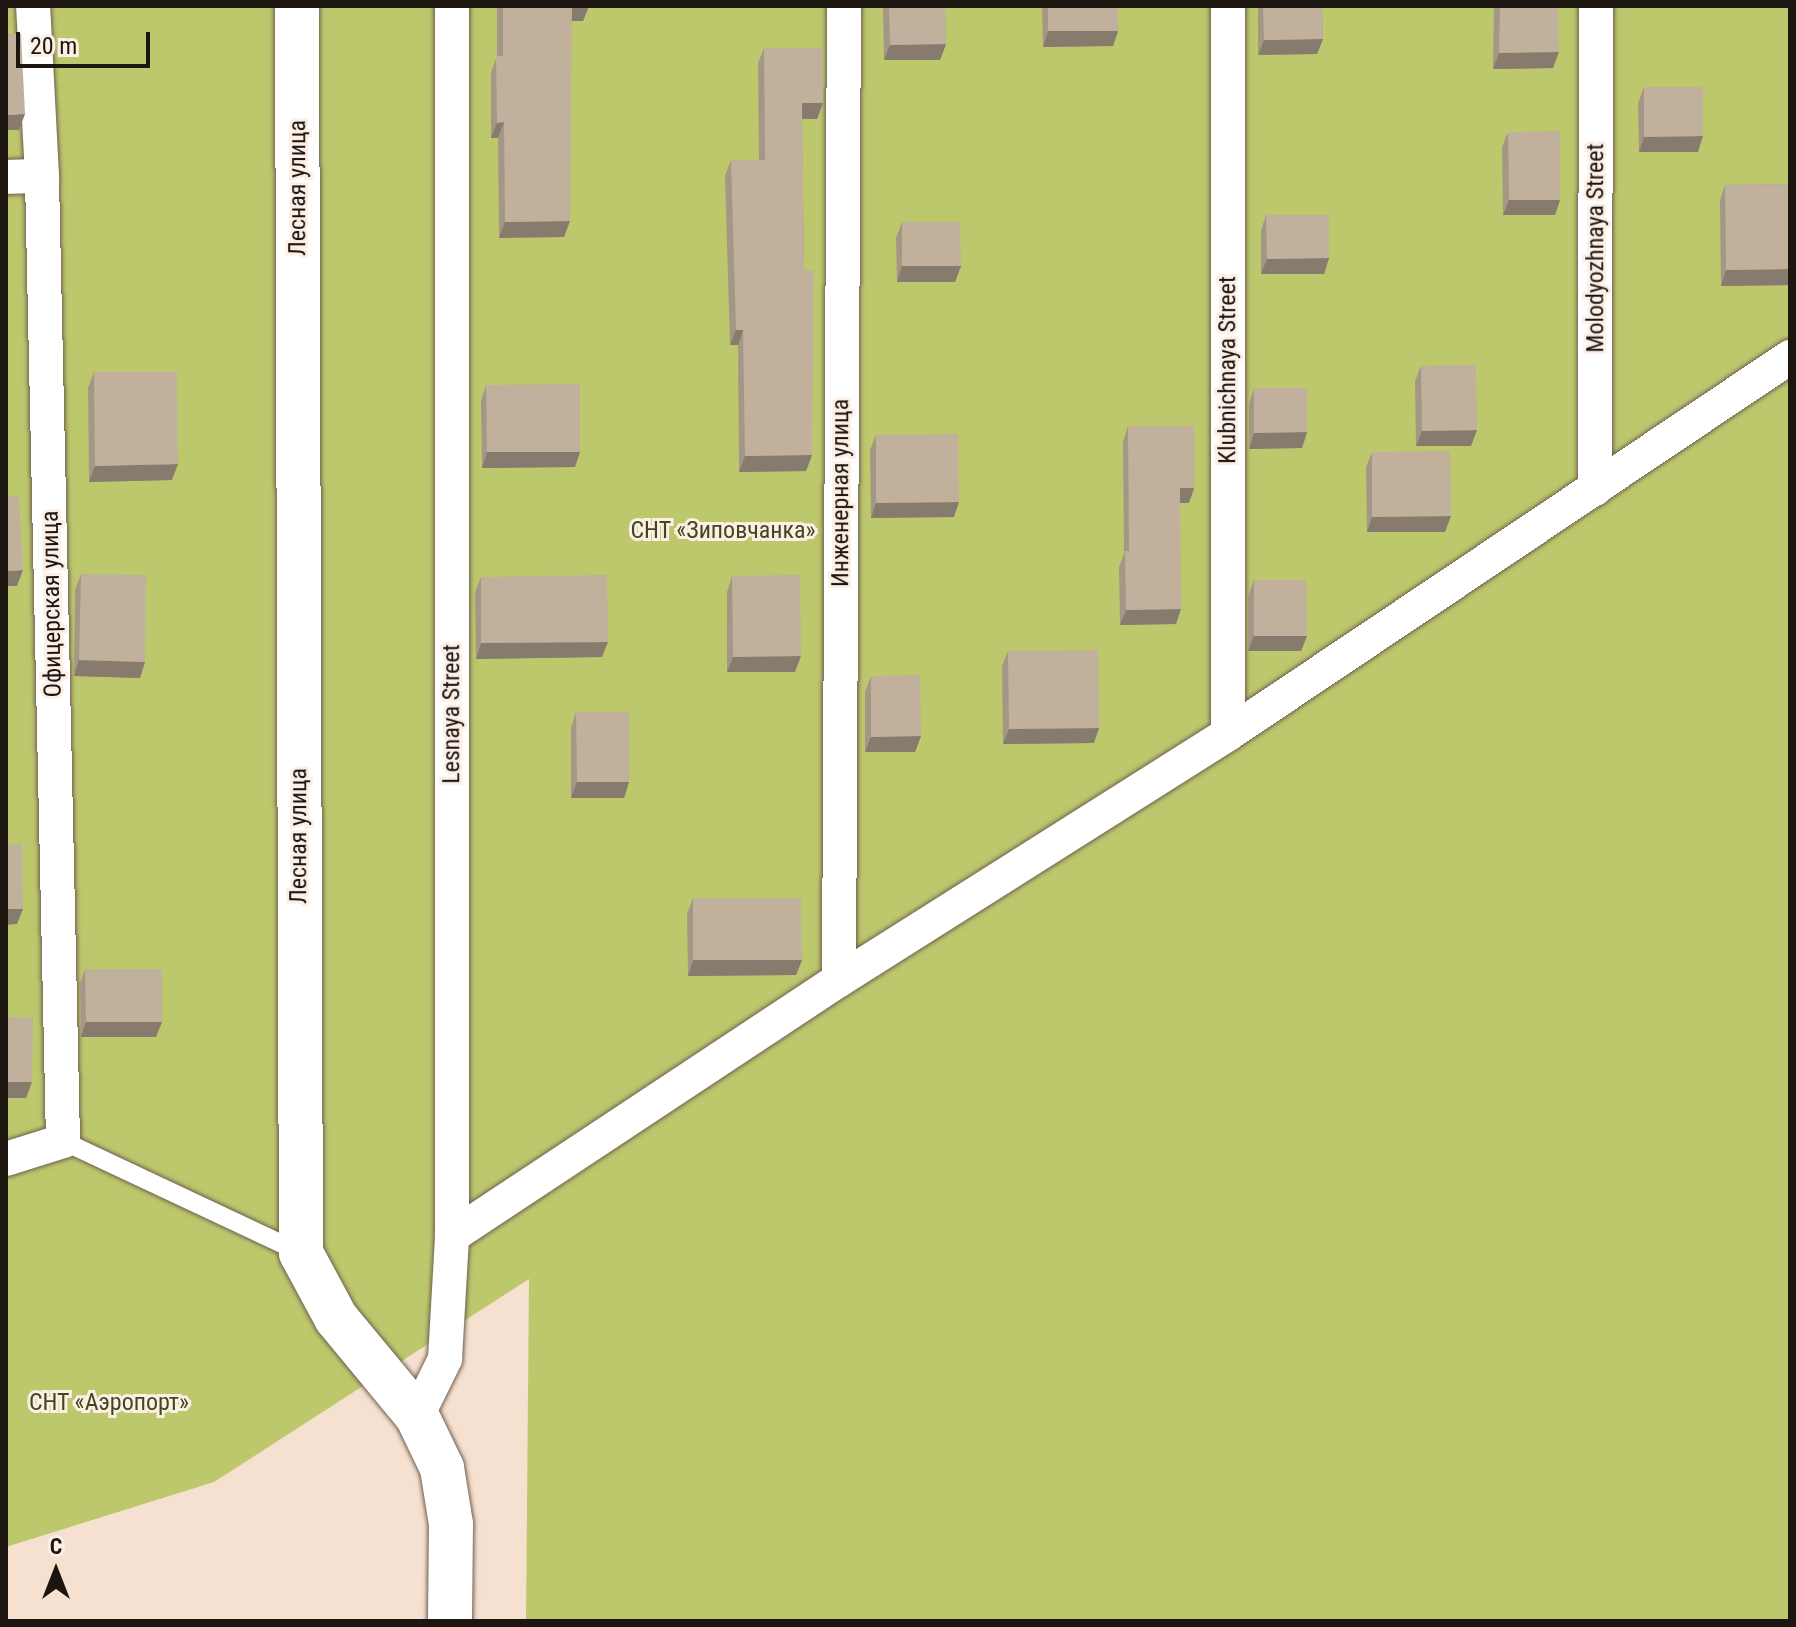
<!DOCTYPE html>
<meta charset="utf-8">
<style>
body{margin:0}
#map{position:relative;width:1796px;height:1627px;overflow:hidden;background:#f6e0cf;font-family:"Roboto Condensed",sans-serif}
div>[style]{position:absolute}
.green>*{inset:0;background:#bdc86d}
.roads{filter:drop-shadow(0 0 2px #715f50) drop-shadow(0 0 2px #715f50)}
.service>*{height:18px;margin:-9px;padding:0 9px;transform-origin:9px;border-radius:9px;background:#fff}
.minor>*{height:34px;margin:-17px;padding:0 17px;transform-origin:17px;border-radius:17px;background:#fff}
.tertiary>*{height:44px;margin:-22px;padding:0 22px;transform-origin:22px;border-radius:22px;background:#fff}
.wall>*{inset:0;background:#a59786}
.shaded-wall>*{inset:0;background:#867b6d}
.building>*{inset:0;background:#c0b09c}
span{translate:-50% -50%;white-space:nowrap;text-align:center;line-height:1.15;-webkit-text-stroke:6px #fcefe5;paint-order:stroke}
.street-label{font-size:24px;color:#1d1610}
.park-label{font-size:24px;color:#43471e}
.frame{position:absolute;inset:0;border:8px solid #1d1610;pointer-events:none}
.north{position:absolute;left:16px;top:1531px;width:80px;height:80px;-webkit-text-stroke:6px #fcefe5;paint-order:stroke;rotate:0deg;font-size:22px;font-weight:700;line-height:32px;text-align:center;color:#1d1610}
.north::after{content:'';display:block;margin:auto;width:28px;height:36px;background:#1d1610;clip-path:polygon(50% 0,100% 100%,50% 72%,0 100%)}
.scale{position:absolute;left:16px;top:32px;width:134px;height:36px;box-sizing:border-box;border:4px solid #1d1610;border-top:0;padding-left:10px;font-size:24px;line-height:28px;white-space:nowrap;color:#1d1610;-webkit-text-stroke:6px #fcefe5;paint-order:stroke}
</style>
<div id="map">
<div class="green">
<i style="clip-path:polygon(6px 6px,1790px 6px,1790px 1621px,526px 1621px,529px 1279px,214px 1482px,6px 1547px)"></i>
</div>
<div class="roads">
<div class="service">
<i style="left:63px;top:1141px;width:263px;rotate:25.2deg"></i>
</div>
<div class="minor">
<i style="left:1228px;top:6px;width:728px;rotate:90deg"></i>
<i style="left:6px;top:177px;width:36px;rotate:-2deg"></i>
<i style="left:1595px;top:489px;width:483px;rotate:-89.9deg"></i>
<i style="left:839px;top:980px;width:974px;rotate:-89.71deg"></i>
<i style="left:6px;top:1159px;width:60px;rotate:-17.5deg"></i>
<i style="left:63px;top:1141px;width:965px;rotate:-91.25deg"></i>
<i style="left:42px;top:176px;width:170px;rotate:-93deg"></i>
<i style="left:452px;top:1236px;width:464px;rotate:-33.5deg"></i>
<i style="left:839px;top:980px;width:460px;rotate:-32.3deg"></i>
<i style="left:1228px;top:734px;width:677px;rotate:-33.85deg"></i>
<i style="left:417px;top:1416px;width:64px;rotate:-63.8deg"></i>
<i style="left:445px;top:1359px;width:123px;rotate:-86.7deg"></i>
<i style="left:452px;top:1236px;width:1230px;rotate:-90deg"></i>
</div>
<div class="tertiary">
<i style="left:297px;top:6px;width:1247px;rotate:89.82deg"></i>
<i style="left:301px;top:1253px;width:74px;rotate:61.7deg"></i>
<i style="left:336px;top:1318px;width:127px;rotate:50.4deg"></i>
<i style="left:417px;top:1416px;width:58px;rotate:64.3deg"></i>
<i style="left:442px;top:1468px;width:57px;rotate:80.9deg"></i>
<i style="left:451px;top:1524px;width:97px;rotate:90.6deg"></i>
</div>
</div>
<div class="wall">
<i style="clip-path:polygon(497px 6px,589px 6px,583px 21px,571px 21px,564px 237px,499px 238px,498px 138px,491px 138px,491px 72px,497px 56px)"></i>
<i style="clip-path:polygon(883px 6px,945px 6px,946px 44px,940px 60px,884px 60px)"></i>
<i style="clip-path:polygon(1042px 6px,1118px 6px,1118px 31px,1113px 46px,1043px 47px)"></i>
<i style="clip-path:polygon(1258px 6px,1322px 6px,1323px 39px,1317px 54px,1258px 55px)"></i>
<i style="clip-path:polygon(1494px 6px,1558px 6px,1553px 68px,1493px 69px)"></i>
<i style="clip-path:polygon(764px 48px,823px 103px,817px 119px,802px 119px,804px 270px,812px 455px,806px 471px,739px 472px,738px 345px,730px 345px,725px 176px,731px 160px,759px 160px,758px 63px)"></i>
<i style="clip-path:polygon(1644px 87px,1698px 152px,1639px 152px,1638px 103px)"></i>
<i style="clip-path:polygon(1508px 132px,1560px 200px,1555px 215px,1503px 215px,1502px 147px)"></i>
<i style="clip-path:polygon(1790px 184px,1790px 285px,1721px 286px,1720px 200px,1725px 185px)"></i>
<i style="clip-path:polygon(1266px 215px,1329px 258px,1324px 274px,1261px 274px,1261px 230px)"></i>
<i style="clip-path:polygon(902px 222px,961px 266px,955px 282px,897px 282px,896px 238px)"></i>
<i style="clip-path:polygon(1421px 366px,1471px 446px,1416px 446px,1415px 381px)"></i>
<i style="clip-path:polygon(94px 372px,172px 480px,89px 482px,88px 388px)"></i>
<i style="clip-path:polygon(486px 385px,575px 467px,482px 468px,481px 401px)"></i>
<i style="clip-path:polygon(1254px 388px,1307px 432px,1302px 448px,1249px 449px,1249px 404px)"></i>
<i style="clip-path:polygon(1128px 426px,1194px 488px,1189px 503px,1180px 503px,1176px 624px,1120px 625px,1119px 567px,1124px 554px,1123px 442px)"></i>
<i style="clip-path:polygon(876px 435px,954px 517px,871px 518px,870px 450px)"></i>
<i style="clip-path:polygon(1372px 452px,1445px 532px,1367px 532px,1366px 467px)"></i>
<i style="clip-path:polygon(81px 574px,145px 662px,140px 678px,74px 676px,75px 590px)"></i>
<i style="clip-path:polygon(732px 576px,795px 672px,727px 672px,727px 592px)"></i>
<i style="clip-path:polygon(481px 577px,602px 657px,476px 659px,475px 592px)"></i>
<i style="clip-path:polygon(1254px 580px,1307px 636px,1301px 651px,1248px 651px,1248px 596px)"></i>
<i style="clip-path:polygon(1008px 651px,1094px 743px,1003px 744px,1002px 666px)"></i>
<i style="clip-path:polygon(871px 676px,921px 736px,915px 752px,865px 752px,865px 692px)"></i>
<i style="clip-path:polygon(576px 712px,629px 782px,624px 798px,571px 798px,571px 728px)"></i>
<i style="clip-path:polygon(693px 898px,802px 960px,796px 975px,688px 976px,687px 914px)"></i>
<i style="clip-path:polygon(85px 969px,156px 1037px,81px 1037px,80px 984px)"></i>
</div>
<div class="shaded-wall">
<i style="clip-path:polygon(571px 6px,589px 6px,583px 21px,566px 21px)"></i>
<i style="clip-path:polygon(1048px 31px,1118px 31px,1113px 46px,1043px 47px)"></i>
<i style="clip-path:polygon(1323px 39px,1317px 54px,1258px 55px,1264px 40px)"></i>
<i style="clip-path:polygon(946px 44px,940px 60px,884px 60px,890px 45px)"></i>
<i style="clip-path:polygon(1559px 52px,1553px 68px,1493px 69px,1499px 53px)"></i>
<i style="clip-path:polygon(802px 103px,823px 103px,817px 119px,797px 119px)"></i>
<i style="clip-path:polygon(25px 114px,19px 130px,6px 130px,6px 115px)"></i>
<i style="clip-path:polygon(504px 122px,498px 138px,491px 138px,497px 123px)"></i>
<i style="clip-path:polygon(1703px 136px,1698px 152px,1639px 152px,1644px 137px)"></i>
<i style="clip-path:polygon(1509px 200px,1560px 200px,1555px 215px,1503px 215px)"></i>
<i style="clip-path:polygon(570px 221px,564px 237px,499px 238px,505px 222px)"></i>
<i style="clip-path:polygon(1329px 258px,1324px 274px,1261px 274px,1267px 259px)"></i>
<i style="clip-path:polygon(902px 266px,961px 266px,955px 282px,897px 282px)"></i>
<i style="clip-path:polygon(1790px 269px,1790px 285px,1721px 286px,1726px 270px)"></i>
<i style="clip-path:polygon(736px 330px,743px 330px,738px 345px,730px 345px)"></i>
<i style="clip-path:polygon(1477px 430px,1471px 446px,1416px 446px,1422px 431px)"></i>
<i style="clip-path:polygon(1307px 432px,1302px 448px,1249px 449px,1254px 433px)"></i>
<i style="clip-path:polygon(487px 452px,580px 452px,575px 467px,482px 468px)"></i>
<i style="clip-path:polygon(812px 455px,806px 471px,739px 472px,745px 456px)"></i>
<i style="clip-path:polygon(178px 464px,172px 480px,89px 482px,95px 466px)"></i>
<i style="clip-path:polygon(1180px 488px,1194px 488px,1189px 503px,1174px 503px)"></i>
<i style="clip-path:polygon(959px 502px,954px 517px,871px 518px,876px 503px)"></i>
<i style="clip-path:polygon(1451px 516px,1445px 532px,1367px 532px,1372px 517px)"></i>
<i style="clip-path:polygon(23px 570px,17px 586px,6px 586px,6px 571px)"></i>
<i style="clip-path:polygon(1181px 609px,1176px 624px,1120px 625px,1126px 610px)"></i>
<i style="clip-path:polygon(1254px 636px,1307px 636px,1301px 651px,1248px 651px)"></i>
<i style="clip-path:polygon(608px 642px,602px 657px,476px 659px,481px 643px)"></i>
<i style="clip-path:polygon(801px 656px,795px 672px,727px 672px,733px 657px)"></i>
<i style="clip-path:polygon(79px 660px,145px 662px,140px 678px,74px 676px)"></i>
<i style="clip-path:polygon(1099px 728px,1094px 743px,1003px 744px,1009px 729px)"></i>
<i style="clip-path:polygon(921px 736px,915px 752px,865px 752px,871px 737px)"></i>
<i style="clip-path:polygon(577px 782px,629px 782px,624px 798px,571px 798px)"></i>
<i style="clip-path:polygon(6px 909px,23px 909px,17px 924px,6px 925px)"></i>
<i style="clip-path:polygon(693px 960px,802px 960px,796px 975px,688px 976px)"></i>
<i style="clip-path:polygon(86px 1022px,162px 1022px,156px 1037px,81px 1037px)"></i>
<i style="clip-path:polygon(6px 1082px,32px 1082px,26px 1098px,6px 1098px)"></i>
</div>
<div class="building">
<i style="clip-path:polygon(503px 6px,572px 6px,570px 221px,505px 222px,504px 122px,497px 123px,496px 56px,503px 56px)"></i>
<i style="clip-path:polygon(889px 6px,945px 6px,946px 44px,890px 45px)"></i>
<i style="clip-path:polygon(1048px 6px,1118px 6px,1118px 31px,1048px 31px)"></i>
<i style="clip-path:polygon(1263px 6px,1322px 6px,1323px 39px,1264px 40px)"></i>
<i style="clip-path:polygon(1500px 6px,1558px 6px,1559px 52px,1499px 53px)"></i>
<i style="clip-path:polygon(6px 34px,21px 34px,25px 114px,6px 115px)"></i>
<i style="clip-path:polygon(764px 48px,822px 48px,823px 103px,802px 103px,804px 270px,814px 270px,812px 455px,745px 456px,743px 330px,736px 330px,731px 160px,765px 160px)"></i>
<i style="clip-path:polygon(1644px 87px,1703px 87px,1703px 136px,1644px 137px)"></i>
<i style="clip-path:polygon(1560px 131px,1560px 200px,1509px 200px,1508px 132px)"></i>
<i style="clip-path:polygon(1790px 184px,1790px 269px,1726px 270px,1725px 185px)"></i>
<i style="clip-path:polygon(1266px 215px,1329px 215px,1329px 258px,1267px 259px)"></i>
<i style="clip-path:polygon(902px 222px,960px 222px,961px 266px,902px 266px)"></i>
<i style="clip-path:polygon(1476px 365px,1477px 430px,1422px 431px,1421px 366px)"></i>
<i style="clip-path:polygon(94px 372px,177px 372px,178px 464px,95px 466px)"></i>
<i style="clip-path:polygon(580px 384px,580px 452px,487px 452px,486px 385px)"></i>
<i style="clip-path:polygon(1254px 388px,1307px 388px,1307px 432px,1254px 433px)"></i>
<i style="clip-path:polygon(1128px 426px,1194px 426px,1194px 488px,1180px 488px,1181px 609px,1126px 610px,1125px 551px,1129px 551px)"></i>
<i style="clip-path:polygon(958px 434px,959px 502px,876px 503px,876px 435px)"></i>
<i style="clip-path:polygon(1450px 451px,1451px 516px,1372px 517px,1372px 452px)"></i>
<i style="clip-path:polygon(6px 496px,19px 496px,23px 570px,6px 571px)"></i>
<i style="clip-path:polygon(81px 574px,146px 575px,145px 662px,79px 660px)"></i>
<i style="clip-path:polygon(607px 575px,608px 642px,481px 643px,481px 577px)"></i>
<i style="clip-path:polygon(800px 575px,801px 656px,733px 657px,732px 576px)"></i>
<i style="clip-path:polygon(1254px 580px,1306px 580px,1307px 636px,1254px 636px)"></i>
<i style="clip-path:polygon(1098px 650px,1099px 728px,1009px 729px,1008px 651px)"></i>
<i style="clip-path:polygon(920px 675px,921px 736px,871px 737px,871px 676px)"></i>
<i style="clip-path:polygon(576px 712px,629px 712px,629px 782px,577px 782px)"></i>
<i style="clip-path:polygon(22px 844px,23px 909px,6px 909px,6px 845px)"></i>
<i style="clip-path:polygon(693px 898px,801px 898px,802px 960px,693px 960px)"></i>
<i style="clip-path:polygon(85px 969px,162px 969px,162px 1022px,86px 1022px)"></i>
<i style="clip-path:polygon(6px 1017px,33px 1018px,32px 1082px,6px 1082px)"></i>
</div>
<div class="street-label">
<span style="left:298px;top:188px;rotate:-90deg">Лесная улица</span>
<span style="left:1596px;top:248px;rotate:-90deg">Molodyozhnaya Street</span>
<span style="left:1228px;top:370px;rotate:-90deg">Klubnichnaya Street</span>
<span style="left:841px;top:493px;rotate:-90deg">Инженерная улица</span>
<span style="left:52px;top:604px;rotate:-91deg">Офицерская улица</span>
<span style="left:452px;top:714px;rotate:-90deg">Lesnaya Street</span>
<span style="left:299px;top:836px;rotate:-90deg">Лесная улица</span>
</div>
<div class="park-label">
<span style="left:723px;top:531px">СНТ «Зиповчанка»</span>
<span style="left:109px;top:1403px">СНТ «Аэропорт»</span>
</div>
<div class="frame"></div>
<div class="north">С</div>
<div class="scale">20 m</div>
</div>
